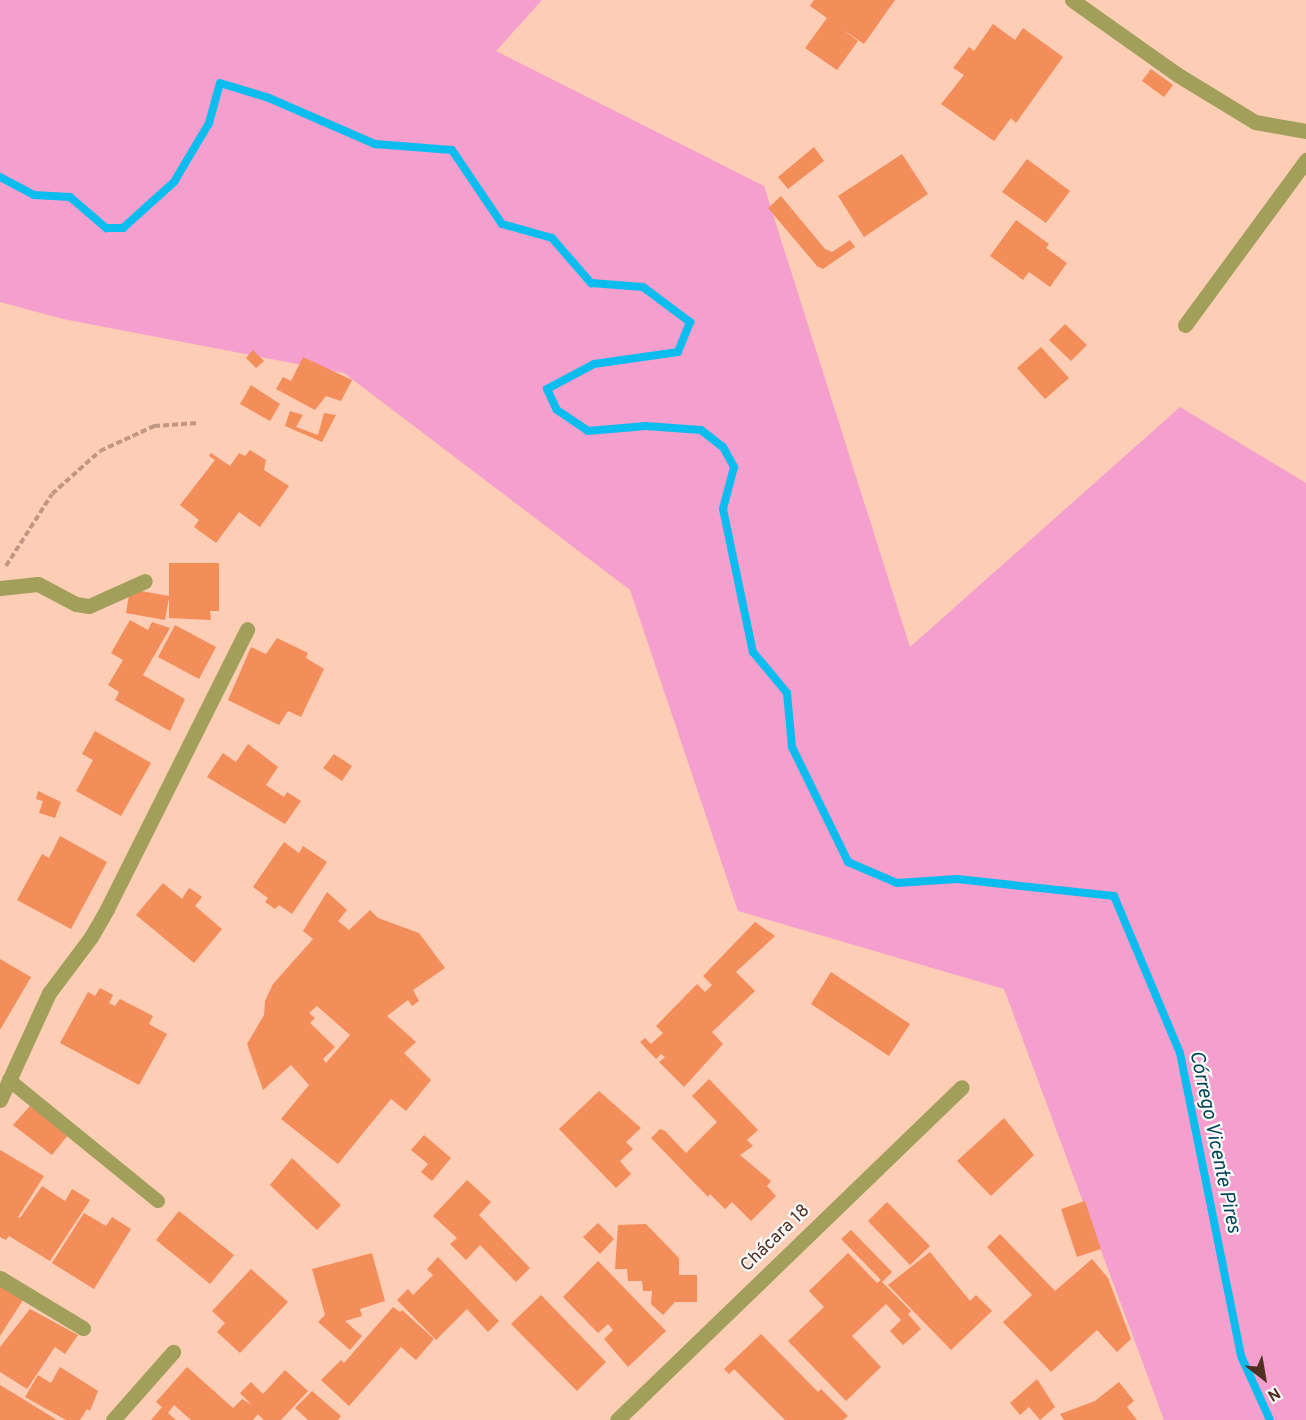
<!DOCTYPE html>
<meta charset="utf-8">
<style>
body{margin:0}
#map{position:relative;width:1306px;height:1420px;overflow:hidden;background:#fecdb6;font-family:Overpass,sans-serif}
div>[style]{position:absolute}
.green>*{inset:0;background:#f49fcd}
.stream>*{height:8px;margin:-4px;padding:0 4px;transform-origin:4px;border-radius:4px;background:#0bbcef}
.building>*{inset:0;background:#f38d5a}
.path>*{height:4px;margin-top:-2px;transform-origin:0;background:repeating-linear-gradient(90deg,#c19682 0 6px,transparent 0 9px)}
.lane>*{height:14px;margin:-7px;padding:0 7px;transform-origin:7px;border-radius:7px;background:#a29f5b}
.street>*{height:15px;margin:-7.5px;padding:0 7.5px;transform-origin:7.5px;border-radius:7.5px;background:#a29f5b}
span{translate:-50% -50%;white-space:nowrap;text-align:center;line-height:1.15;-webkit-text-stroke:4.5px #fafafa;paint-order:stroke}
.street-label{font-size:18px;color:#503021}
.water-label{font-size:20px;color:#024559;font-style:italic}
.north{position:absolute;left:1234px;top:1348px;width:60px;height:60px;-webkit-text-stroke:4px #fafafa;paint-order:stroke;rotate:149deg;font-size:16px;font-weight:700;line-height:24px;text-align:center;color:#503021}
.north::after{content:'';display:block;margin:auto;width:21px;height:27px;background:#503021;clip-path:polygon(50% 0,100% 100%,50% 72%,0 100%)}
</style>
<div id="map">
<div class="green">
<i style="clip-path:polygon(0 0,542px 0,496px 51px,764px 186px,910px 647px,1180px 407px,1306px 483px,1306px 1420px,1164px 1420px,1004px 989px,738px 911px,630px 590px,344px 373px,63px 319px,0 302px)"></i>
</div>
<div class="stream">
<i style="left:0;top:177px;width:38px;rotate:28deg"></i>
<i style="left:34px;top:195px;width:36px;rotate:3deg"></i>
<i style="left:70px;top:197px;width:48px;rotate:40.7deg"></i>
<i style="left:106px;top:228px;width:17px"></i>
<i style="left:123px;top:228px;width:69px;rotate:-42deg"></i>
<i style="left:174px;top:182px;width:69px;rotate:-59.3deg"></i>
<i style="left:209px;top:123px;width:41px;rotate:-74.6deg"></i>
<i style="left:220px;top:83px;width:51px;rotate:17deg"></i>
<i style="left:269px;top:98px;width:116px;rotate:23.5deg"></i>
<i style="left:375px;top:144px;width:77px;rotate:4.5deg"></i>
<i style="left:452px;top:150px;width:89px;rotate:56deg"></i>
<i style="left:502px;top:224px;width:52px;rotate:15.6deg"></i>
<i style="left:552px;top:238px;width:60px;rotate:49.1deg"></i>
<i style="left:591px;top:283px;width:52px;rotate:4.4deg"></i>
<i style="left:643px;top:287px;width:59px;rotate:36.7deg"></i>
<i style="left:690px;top:322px;width:32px;rotate:112deg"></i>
<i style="left:678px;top:352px;width:85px;rotate:171.9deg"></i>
<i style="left:594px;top:364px;width:53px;rotate:152deg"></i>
<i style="left:547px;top:389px;width:23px;rotate:65deg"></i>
<i style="left:557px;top:410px;width:37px;rotate:34deg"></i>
<i style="left:588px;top:431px;width:58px;rotate:-4.9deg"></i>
<i style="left:646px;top:426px;width:55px;rotate:4.2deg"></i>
<i style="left:701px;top:430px;width:28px;rotate:38deg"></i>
<i style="left:723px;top:447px;width:23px;rotate:61deg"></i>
<i style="left:734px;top:467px;width:43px;rotate:104.7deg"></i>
<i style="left:723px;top:509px;width:146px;rotate:78.2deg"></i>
<i style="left:753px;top:652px;width:53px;rotate:50.3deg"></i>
<i style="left:787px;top:693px;width:54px;rotate:84.7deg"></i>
<i style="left:792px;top:747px;width:128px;rotate:64deg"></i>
<i style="left:848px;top:862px;width:53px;rotate:23.2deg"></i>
<i style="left:897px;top:883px;width:60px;rotate:-3.8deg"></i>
<i style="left:957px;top:879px;width:158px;rotate:6.2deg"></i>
<i style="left:1114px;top:896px;width:170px;rotate:67.2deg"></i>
<i style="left:1180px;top:1053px;width:309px;rotate:78.6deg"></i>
<i style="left:1241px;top:1356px;width:70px;rotate:65.6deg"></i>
</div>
<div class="building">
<i style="clip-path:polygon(814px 0,895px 0,864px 44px,842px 29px,858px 41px,837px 70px,805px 48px,827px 18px,810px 6px)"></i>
<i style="clip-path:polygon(993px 24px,1015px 40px,1023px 28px,1063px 57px,1016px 123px,1011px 118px,994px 141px,941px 104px,964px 75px,953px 68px,969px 47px,974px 51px)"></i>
<i style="clip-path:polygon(1151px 69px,1173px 85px,1164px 97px,1142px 81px)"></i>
<i style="clip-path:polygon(814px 147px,824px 161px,788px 189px,778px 177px)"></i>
<i style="clip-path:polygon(902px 154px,928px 194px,864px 237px,838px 196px)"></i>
<i style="clip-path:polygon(1027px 159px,1070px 191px,1046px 223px,1002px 192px)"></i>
<i style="clip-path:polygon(781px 196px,825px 249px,832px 252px,850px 240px,855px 247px,823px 269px,817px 266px,768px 208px)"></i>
<i style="clip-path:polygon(1016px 220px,1049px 244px,1046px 248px,1067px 263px,1050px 287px,1029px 272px,1023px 280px,990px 256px)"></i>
<i style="clip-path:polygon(1065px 324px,1087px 345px,1071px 361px,1049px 340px)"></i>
<i style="clip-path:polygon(1041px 347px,1069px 378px,1045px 399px,1017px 368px)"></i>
<i style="clip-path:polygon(253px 350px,264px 361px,256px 368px,246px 358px)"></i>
<i style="clip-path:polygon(303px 357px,352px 380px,341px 401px,326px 396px,315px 410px,276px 389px,283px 377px,291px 381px)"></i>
<i style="clip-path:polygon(251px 385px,280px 404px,270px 421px,240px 404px)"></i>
<i style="clip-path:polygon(290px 411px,303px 415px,296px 427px,318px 435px,324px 413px,336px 415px,322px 442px,285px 426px)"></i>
<i style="clip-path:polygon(250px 450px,266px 460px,264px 470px,289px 486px,260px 527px,239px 512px,216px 543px,194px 527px,199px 520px,180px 505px,215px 460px,209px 456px,211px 453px,230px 466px,239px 453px,245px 456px)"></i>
<i style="clip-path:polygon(169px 563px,219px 563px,219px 611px,210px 611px,211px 620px,169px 618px,169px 598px,165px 620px,126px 613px,130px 589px,169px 596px)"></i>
<i style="clip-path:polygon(130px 620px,148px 630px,152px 622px,170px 628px,143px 675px,185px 699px,170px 731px,115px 700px,119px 692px,108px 685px,123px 660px,111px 653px)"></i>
<i style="clip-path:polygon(175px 625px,216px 647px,199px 679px,158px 657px)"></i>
<i style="clip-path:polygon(277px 638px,308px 653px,306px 658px,324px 669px,301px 717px,288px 711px,279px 725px,228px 700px,251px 647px,266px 654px)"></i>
<i style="clip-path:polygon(95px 731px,151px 763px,121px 816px,76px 791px,93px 760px,82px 754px)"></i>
<i style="clip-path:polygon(248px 744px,278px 767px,266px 785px,284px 797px,287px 792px,301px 801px,285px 824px,207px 777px,223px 753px,236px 762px)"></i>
<i style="clip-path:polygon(334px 754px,352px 766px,342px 781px,323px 768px)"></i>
<i style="clip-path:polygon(38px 791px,61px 802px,55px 818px,39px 813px,43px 801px,36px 799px)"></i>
<i style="clip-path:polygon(60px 836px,107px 862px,71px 929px,17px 900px,42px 854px,49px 858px)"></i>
<i style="clip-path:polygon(284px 842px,299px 853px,303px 846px,327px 862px,292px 914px,279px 905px,275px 909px,265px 902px,268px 898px,253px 887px)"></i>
<i style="clip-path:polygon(163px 883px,182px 899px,189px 888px,194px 891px,202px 897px,195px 906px,222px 929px,194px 963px,136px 915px)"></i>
<i style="clip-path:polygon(evenodd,327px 892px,347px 910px,338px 921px,349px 930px,370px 910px,378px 918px,419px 933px,445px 968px,413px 990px,419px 1001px,412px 1006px,408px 1000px,387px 1016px,416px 1042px,404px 1053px,431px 1080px,406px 1111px,391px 1099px,338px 1164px,281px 1119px,309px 1085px,291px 1065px,263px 1090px,247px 1044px,264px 1015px,265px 1001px,273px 984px,313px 939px,303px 931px,327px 892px,317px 1006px,350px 1035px,326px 1063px,323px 1059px,335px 1047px,310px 1023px,315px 1018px,309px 1013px,317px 1006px)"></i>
<i style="clip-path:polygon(755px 922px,775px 936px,736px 972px,755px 991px,712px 1032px,723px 1044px,684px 1087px,659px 1062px,665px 1057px,661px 1054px,656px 1059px,640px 1042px,645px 1038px,651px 1044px,663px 1033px,656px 1026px,697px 984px,705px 992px,712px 985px,703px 976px)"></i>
<i style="clip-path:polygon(0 959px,31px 977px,0 1030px)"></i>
<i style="clip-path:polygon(831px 972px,910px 1024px,889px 1056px,811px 1004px)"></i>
<i style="clip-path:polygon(100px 988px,113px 995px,109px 1003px,115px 1006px,120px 999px,153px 1016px,149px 1024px,167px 1034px,139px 1085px,60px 1043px,88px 992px,95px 996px)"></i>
<i style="clip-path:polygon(709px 1079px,758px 1130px,747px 1140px,753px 1146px,740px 1155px,771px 1181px,767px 1186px,776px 1196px,751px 1221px,732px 1202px,725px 1209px,710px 1194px,708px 1197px,651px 1138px,660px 1129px,665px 1131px,686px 1153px,717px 1122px,692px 1096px)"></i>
<i style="clip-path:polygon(599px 1091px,641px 1128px,626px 1142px,633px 1149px,620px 1161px,631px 1174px,616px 1188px,559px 1129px)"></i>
<i style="clip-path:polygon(30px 1106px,68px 1135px,52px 1155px,13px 1125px)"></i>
<i style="clip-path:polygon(1004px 1118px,1034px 1155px,991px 1196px,957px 1161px)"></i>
<i style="clip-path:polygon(424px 1135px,451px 1158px,432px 1181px,421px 1172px,428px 1164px,411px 1150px)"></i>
<i style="clip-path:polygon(0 1150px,44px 1176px,18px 1217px,20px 1218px,42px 1186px,65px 1201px,72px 1189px,90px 1200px,50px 1261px,9px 1236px,6px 1240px,0 1237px)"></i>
<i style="clip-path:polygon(292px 1158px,341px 1205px,317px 1230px,270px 1185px)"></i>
<i style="clip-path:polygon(467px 1180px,491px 1202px,479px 1215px,530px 1268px,516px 1282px,480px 1245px,466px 1260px,450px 1244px,457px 1238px,433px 1216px)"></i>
<i style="clip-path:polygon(1085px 1201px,1101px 1249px,1077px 1257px,1061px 1209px)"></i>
<i style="clip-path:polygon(887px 1202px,930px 1246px,910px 1265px,868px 1221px)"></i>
<i style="clip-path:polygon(179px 1211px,234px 1255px,210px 1284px,156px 1240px)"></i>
<i style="clip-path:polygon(84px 1213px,106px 1226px,112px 1217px,131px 1229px,94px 1289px,52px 1263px)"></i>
<i style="clip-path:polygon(598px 1223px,614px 1239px,600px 1254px,583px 1237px)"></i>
<i style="clip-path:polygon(646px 1224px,679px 1258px,679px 1275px,697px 1275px,697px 1302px,675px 1302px,663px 1315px,651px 1304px,652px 1291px,643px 1291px,642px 1281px,628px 1281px,627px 1269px,615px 1269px,618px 1225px)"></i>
<i style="clip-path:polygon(851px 1230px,892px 1272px,882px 1282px,911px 1311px,908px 1314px,921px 1329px,903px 1345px,890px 1331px,901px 1320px,886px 1304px,852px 1336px,881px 1367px,846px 1401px,788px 1341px,824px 1307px,809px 1291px,848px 1253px,877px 1283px,881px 1280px,841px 1239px)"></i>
<i style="clip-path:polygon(1000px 1234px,1055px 1291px,1092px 1259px,1108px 1278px,1131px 1339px,1117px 1352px,1097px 1330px,1051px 1372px,1003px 1322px,1032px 1295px,987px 1247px)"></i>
<i style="clip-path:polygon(930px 1252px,970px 1301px,976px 1295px,992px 1311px,951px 1350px,888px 1285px)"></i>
<i style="clip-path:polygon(372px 1253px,385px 1301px,360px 1309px,362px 1316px,345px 1321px,362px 1336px,350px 1350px,318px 1322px,325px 1315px,312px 1269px)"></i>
<i style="clip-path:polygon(438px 1257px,499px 1321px,488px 1332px,467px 1309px,436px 1340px,397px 1300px,408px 1289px,413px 1295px,433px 1275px,427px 1269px)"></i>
<i style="clip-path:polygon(598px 1261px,666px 1331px,628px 1367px,604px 1339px,613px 1330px,608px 1324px,598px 1333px,563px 1297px)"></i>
<i style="clip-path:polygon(251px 1269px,288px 1302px,240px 1353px,217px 1332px,225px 1323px,212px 1311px)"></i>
<i style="clip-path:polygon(0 1285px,23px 1300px,0 1336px)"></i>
<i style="clip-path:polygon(541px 1295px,606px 1362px,577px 1391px,511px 1324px)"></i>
<i style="clip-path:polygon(393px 1307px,400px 1312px,402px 1310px,434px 1339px,416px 1360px,401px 1347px,349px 1406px,321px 1380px,341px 1360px,344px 1363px)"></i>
<i style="clip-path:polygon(30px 1309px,78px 1335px,65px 1354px,55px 1347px,27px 1389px,0 1372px,0 1347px)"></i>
<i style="clip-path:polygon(761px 1334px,818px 1392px,821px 1389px,848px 1416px,843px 1420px,785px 1420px,734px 1369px,729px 1374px,724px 1369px)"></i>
<i style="clip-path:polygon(60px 1367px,98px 1391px,90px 1411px,87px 1409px,80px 1420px,66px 1420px,25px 1397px,38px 1375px,51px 1383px)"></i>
<i style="clip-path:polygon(187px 1367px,233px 1408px,242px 1399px,252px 1405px,240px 1393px,251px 1382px,263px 1394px,285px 1370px,308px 1391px,281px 1420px,264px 1420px,258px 1414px,253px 1420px,191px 1420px,174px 1405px,168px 1413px,176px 1420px,151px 1420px,162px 1407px,156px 1402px)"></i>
<i style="clip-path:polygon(1037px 1379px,1055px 1407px,1040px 1420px,1029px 1407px,1020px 1415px,1010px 1403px)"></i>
<i style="clip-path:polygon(1119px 1382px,1134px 1401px,1127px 1407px,1137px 1420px,1064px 1420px,1060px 1414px,1095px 1401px)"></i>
<i style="clip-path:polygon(0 1385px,18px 1396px,57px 1420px,0 1420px)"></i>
<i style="clip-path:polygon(312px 1391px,341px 1416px,338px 1420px,308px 1420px,295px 1408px)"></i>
</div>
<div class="path">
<i style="left:6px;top:566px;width:85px;rotate:-57.4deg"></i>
<i style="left:52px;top:494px;width:64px;rotate:-41.9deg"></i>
<i style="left:100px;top:451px;width:60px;rotate:-24.8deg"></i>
<i style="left:154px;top:426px;width:44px;rotate:-3.9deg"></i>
</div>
<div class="lane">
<i style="left:9px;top:1080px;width:192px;rotate:39.1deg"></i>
</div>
<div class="street">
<i style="left:1072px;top:0;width:130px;rotate:35.3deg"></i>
<i style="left:1178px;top:75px;width:90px;rotate:31.4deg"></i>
<i style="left:1255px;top:122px;width:52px;rotate:10deg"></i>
<i style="left:1185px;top:325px;width:205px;rotate:-53.7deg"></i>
<i style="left:0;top:588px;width:38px;rotate:-6deg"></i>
<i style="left:38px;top:584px;width:43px;rotate:27.8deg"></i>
<i style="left:76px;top:604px;width:13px;rotate:9deg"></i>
<i style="left:89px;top:606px;width:61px;rotate:-24.1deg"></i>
<i style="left:0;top:1100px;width:118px;rotate:-65.4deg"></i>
<i style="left:49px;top:993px;width:70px;rotate:-53.1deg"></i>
<i style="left:91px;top:937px;width:32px;rotate:-60deg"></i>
<i style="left:107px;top:909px;width:313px;rotate:-63.4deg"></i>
<i style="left:0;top:1278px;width:97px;rotate:31.1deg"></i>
<i style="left:113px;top:1420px;width:91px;rotate:-48.6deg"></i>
<i style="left:617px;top:1420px;width:479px;rotate:-44deg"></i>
</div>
<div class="street-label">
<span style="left:776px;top:1239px;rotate:-44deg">Chácara 18</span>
</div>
<div class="water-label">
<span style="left:1214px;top:1142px;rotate:78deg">Córrego Vicente Pires</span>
</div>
<div class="north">N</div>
</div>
